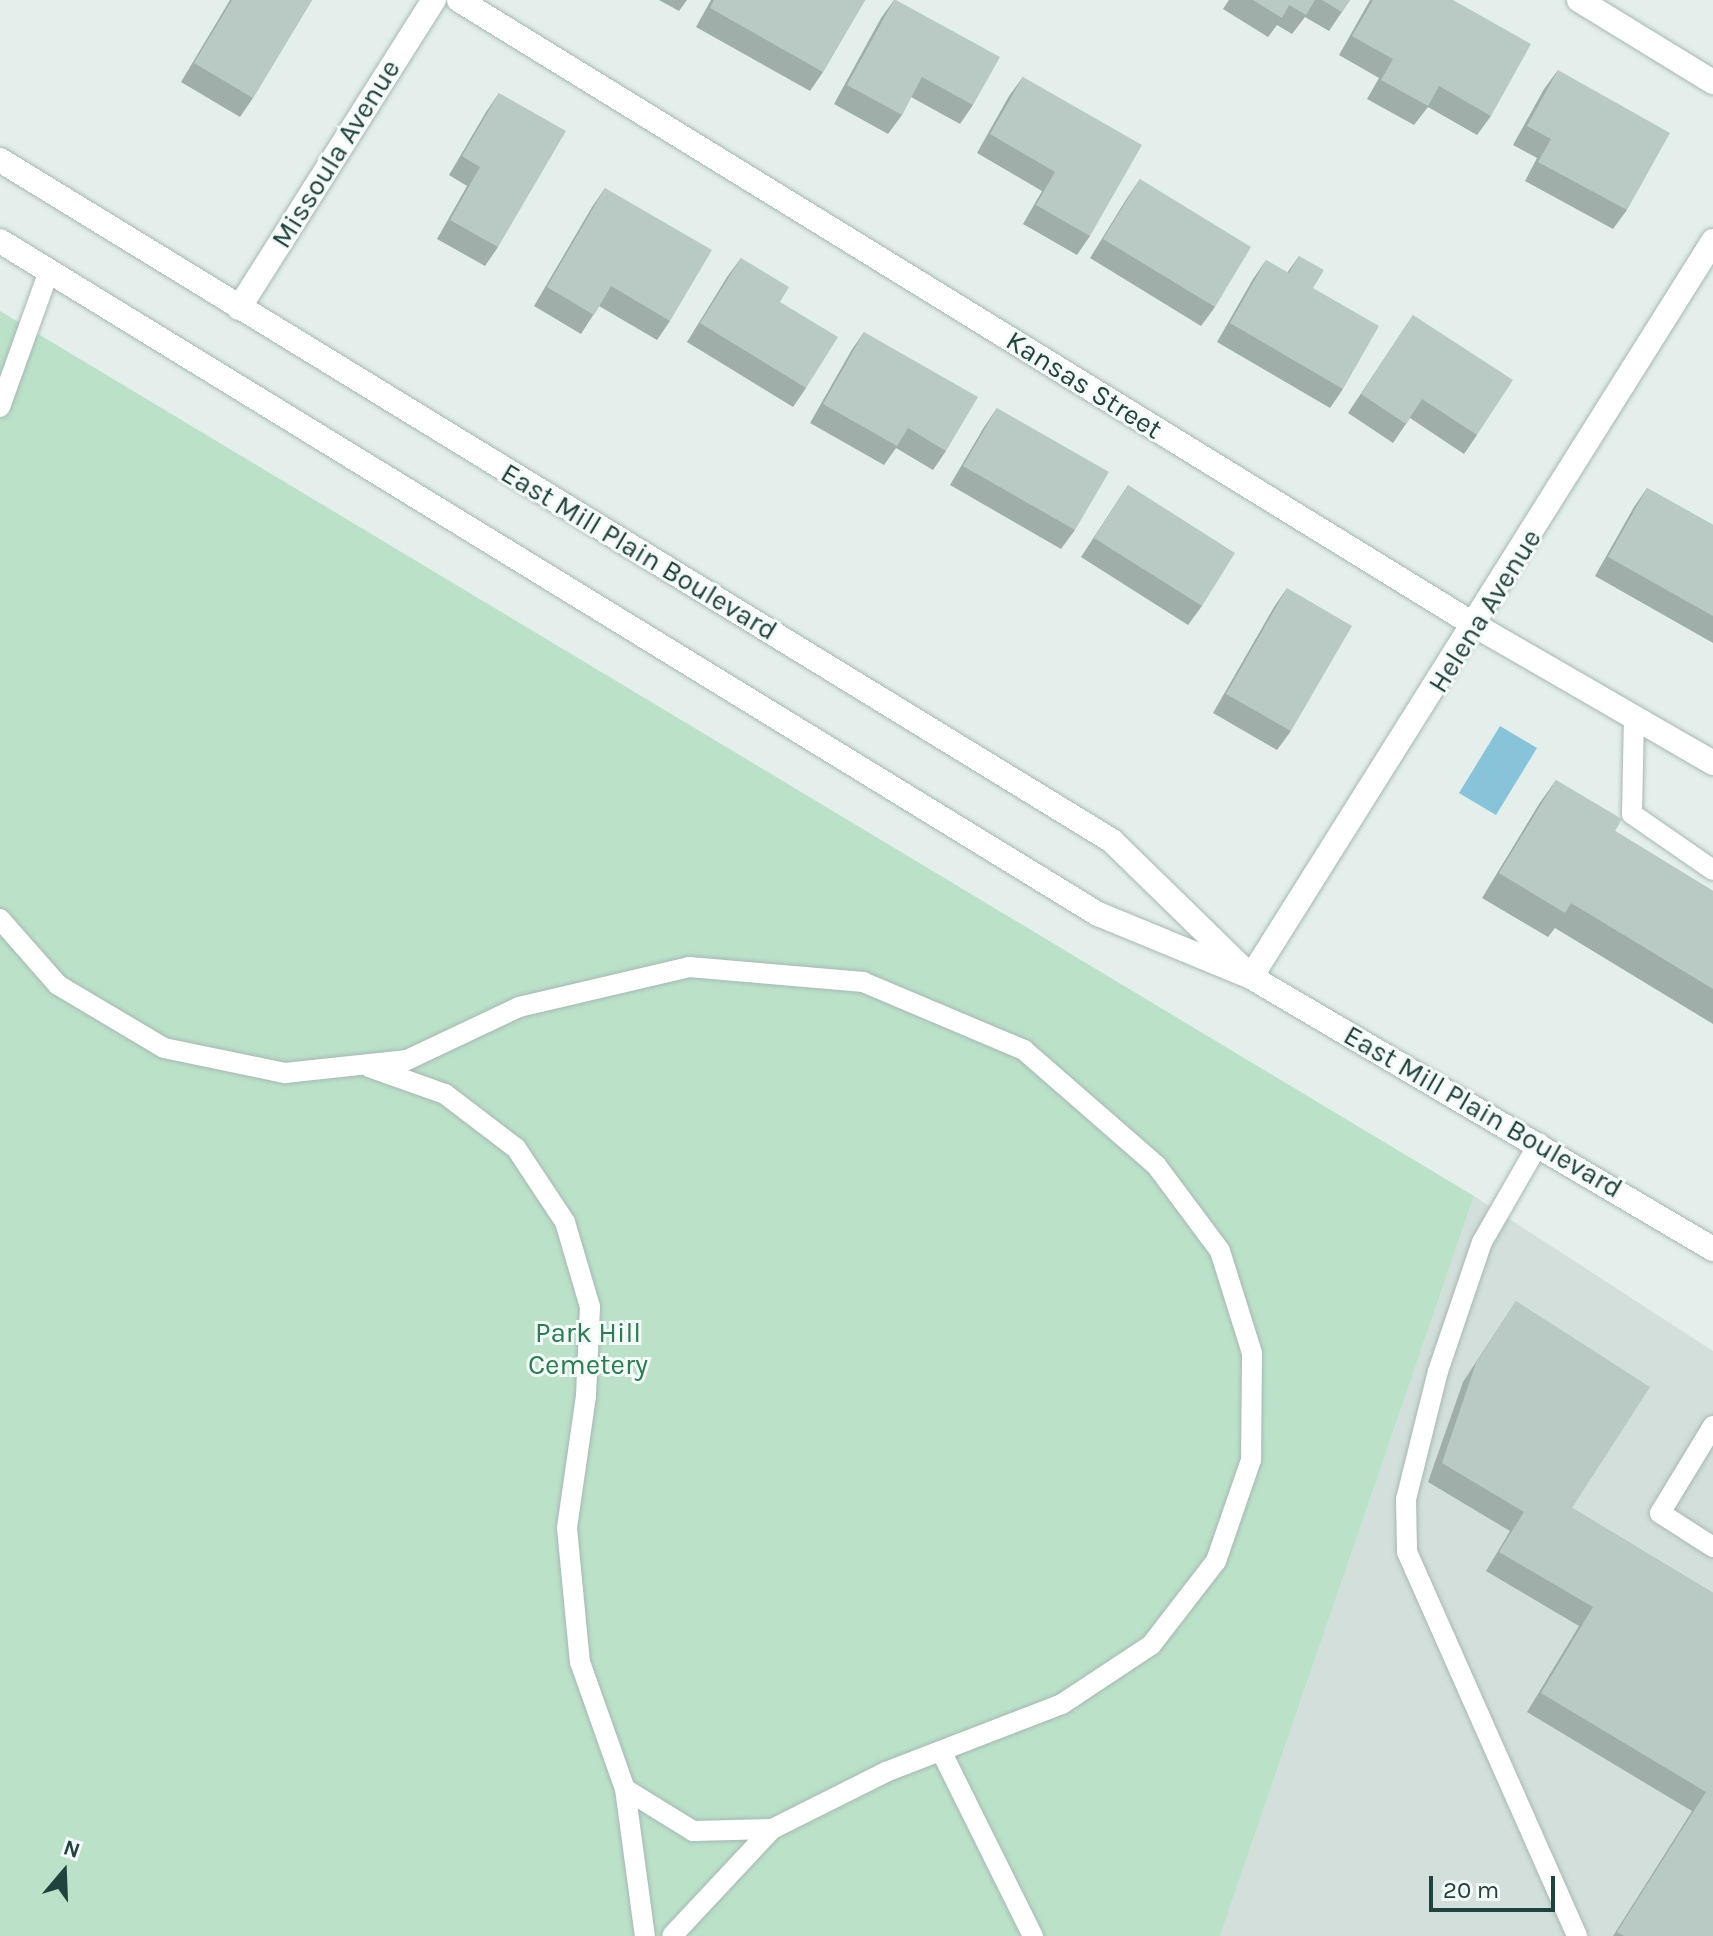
<!DOCTYPE html>
<style>
body{margin:0}
#map{position:relative;width:1713px;height:1936px;overflow:hidden;background:#e4efeb;font-family:Karla,sans-serif}
div>[style]{position:absolute}
.built>*{inset:0;background:#d2dfda}
.green>*{inset:0;background:#bbe2c9}
.water>*{inset:0;background:#87c4d9}
.roads{filter:drop-shadow(0 0 2px #a6b8b3) drop-shadow(0 0 2px #a6b8b3)}
.lane>*{height:20px;margin:-10px;padding:0 10px;transform-origin:10px;border-radius:10px;background:#fff}
.street>*{height:24px;margin:-12px;padding:0 12px;transform-origin:12px;border-radius:12px;background:#fff}
.secondary>*{height:24px;margin:-12px;padding:0 12px;transform-origin:12px;border-radius:12px;background:#fff}
.wall>*{inset:0;background:#9faea9}
.building>*{inset:0;background:#b9cac4}
span{translate:-50% -50%;white-space:nowrap;text-align:center;line-height:1.15;-webkit-text-stroke:6px #f5fbf8;paint-order:stroke}
.street-label{font-size:28px;color:#21433d}
.park-label{font-size:28px;color:#277e51}
.north{position:absolute;left:24px;top:1832px;width:80px;height:80px;-webkit-text-stroke:6px #f5fbf8;paint-order:stroke;rotate:19deg;font-size:22px;font-weight:700;line-height:32px;text-align:center;color:#21433d}
.north::after{content:'';display:block;margin:auto;width:28px;height:36px;background:#21433d;clip-path:polygon(50% 0,100% 100%,50% 72%,0 100%)}
.scale{position:absolute;left:1429px;top:1876px;width:126px;height:36px;box-sizing:border-box;border:4px solid #21433d;border-top:0;padding-left:10px;font-size:24px;line-height:28px;white-space:nowrap;color:#21433d;-webkit-text-stroke:6px #f5fbf8;paint-order:stroke}
</style>
<div id="map">
<div class="built">
<i style="clip-path:polygon(1474px 1196px,1713px 1351px,1713px 1936px,1220px 1936px)"></i>
</div>
<div class="green">
<i style="clip-path:polygon(0 311px,1474px 1196px,1220px 1936px,0 1936px)"></i>
</div>
<div class="water">
<i style="clip-path:polygon(1500px 726px,1537px 748px,1496px 815px,1459px 793px)"></i>
</div>
<div class="roads">
<div class="lane">
<i style="left:0;top:407px;width:145px;rotate:-70.2deg"></i>
<i style="left:1634px;top:717px;width:97px;rotate:91.2deg"></i>
<i style="left:1632px;top:814px;width:98px;rotate:34.7deg"></i>
<i style="left:0;top:919px;width:88px;rotate:48.7deg"></i>
<i style="left:58px;top:985px;width:123px;rotate:30.7deg"></i>
<i style="left:164px;top:1048px;width:124px;rotate:11.7deg"></i>
<i style="left:285px;top:1073px;width:123px;rotate:-6.1deg"></i>
<i style="left:407px;top:1060px;width:124px;rotate:-25.3deg"></i>
<i style="left:519px;top:1007px;width:175px;rotate:-13.2deg"></i>
<i style="left:689px;top:967px;width:175px;rotate:4.9deg"></i>
<i style="left:863px;top:982px;width:175px;rotate:22.9deg"></i>
<i style="left:1024px;top:1050px;width:175px;rotate:41.1deg"></i>
<i style="left:1156px;top:1165px;width:107px;rotate:53.3deg"></i>
<i style="left:1220px;top:1251px;width:107px;rotate:72.6deg"></i>
<i style="left:1252px;top:1353px;width:107px;rotate:90.5deg"></i>
<i style="left:1251px;top:1460px;width:107px;rotate:109.1deg"></i>
<i style="left:1216px;top:1561px;width:106px;rotate:127.7deg"></i>
<i style="left:1151px;top:1645px;width:107px;rotate:146.5deg"></i>
<i style="left:1062px;top:1704px;width:189px;rotate:158.9deg"></i>
<i style="left:886px;top:1772px;width:127px;rotate:153.4deg"></i>
<i style="left:772px;top:1829px;width:146px;rotate:133.1deg"></i>
<i style="left:369px;top:1067px;width:81px;rotate:19.6deg"></i>
<i style="left:445px;top:1094px;width:89px;rotate:37.3deg"></i>
<i style="left:516px;top:1148px;width:89px;rotate:56.5deg"></i>
<i style="left:565px;top:1222px;width:89px;rotate:73.6deg"></i>
<i style="left:590px;top:1307px;width:89px;rotate:92.6deg"></i>
<i style="left:586px;top:1396px;width:133px;rotate:98.2deg"></i>
<i style="left:567px;top:1528px;width:135px;rotate:84.5deg"></i>
<i style="left:580px;top:1662px;width:135px;rotate:70.5deg"></i>
<i style="left:625px;top:1789px;width:148px;rotate:82.3deg"></i>
<i style="left:1539px;top:1143px;width:114px;rotate:119.9deg"></i>
<i style="left:1482px;top:1242px;width:136px;rotate:108.8deg"></i>
<i style="left:1438px;top:1371px;width:132px;rotate:104deg"></i>
<i style="left:1406px;top:1499px;width:53px;rotate:88.9deg"></i>
<i style="left:1407px;top:1552px;width:420px;rotate:66.1deg"></i>
<i style="left:1713px;top:1426px;width:102px;rotate:121.3deg"></i>
<i style="left:1660px;top:1513px;width:63px;rotate:32.7deg"></i>
<i style="left:941px;top:1751px;width:207px;rotate:63.6deg"></i>
<i style="left:625px;top:1789px;width:80px;rotate:31.7deg"></i>
<i style="left:693px;top:1831px;width:79px;rotate:-1.5deg"></i>
</div>
<div class="street">
<i style="left:459px;top:0;width:1194px;rotate:31.61deg"></i>
<i style="left:1476px;top:626px;width:274px;rotate:30deg"></i>
<i style="left:1579px;top:0;width:157px;rotate:31.5deg"></i>
<i style="left:239px;top:308px;width:365px;rotate:-57.7deg"></i>
<i style="left:1251px;top:977px;width:869px;rotate:-57.88deg"></i>
</div>
<div class="secondary">
<i style="left:0;top:160px;width:1304px;rotate:31.48deg"></i>
<i style="left:1112px;top:841px;width:180px;rotate:44.3deg"></i>
<i style="left:0;top:241px;width:1288px;rotate:31.51deg"></i>
<i style="left:1098px;top:914px;width:165px;rotate:22.4deg"></i>
<i style="left:1251px;top:977px;width:536px;rotate:30.49deg"></i>
</div>
</div>
<div class="wall">
<i style="clip-path:polygon(230px 0,312px 0,253px 98px,240px 117px,181px 82px)"></i>
<i style="clip-path:polygon(659px 0,687px 0,679px 11px)"></i>
<i style="clip-path:polygon(711px 0,865px 0,823px 72px,810px 91px,696px 27px)"></i>
<i style="clip-path:polygon(894px 0,973px 105px,960px 124px,911px 97px,902px 115px,888px 134px,834px 104px,881px 18px)"></i>
<i style="clip-path:polygon(1229px 0,1350px 0,1329px 31px,1305px 17px,1292px 34px,1277px 25px,1268px 37px,1223px 9px)"></i>
<i style="clip-path:polygon(1370px 0,1453px 0,1491px 116px,1477px 135px,1428px 107px,1414px 125px,1367px 99px,1379px 78px,1339px 55px)"></i>
<i style="clip-path:polygon(1558px 70px,1627px 210px,1613px 229px,1525px 181px,1537px 158px,1513px 145px,1544px 89px)"></i>
<i style="clip-path:polygon(1023px 77px,1090px 236px,1077px 255px,1023px 224px,1042px 191px,977px 153px,1009px 96px)"></i>
<i style="clip-path:polygon(499px 93px,498px 247px,485px 266px,437px 239px,467px 186px,449px 175px,486px 112px)"></i>
<i style="clip-path:polygon(1140px 179px,1215px 307px,1201px 326px,1090px 258px,1127px 198px)"></i>
<i style="clip-path:polygon(605px 188px,670px 321px,657px 340px,599px 306px,581px 334px,534px 306px,592px 207px)"></i>
<i style="clip-path:polygon(1299px 256px,1313px 288px,1343px 389px,1330px 408px,1217px 342px,1253px 279px,1266px 260px,1287px 273px)"></i>
<i style="clip-path:polygon(741px 258px,780px 302px,806px 388px,793px 407px,687px 342px,727px 277px)"></i>
<i style="clip-path:polygon(1413px 315px,1477px 435px,1464px 454px,1410px 418px,1393px 443px,1348px 413px)"></i>
<i style="clip-path:polygon(864px 332px,946px 451px,933px 470px,896px 448px,884px 465px,810px 423px,851px 351px)"></i>
<i style="clip-path:polygon(997px 408px,1075px 530px,1061px 549px,950px 485px,984px 427px)"></i>
<i style="clip-path:polygon(1128px 485px,1202px 606px,1188px 625px,1081px 557px)"></i>
<i style="clip-path:polygon(1647px 488px,1713px 525px,1713px 643px,1595px 576px,1634px 507px)"></i>
<i style="clip-path:polygon(1287px 588px,1291px 731px,1277px 750px,1213px 713px,1274px 607px)"></i>
<i style="clip-path:polygon(1556px 780px,1615px 831px,1713px 891px,1713px 1024px,1555px 928px,1548px 937px,1482px 898px,1539px 804px)"></i>
<i style="clip-path:polygon(1516px 1301px,1572px 1508px,1713px 1593px,1713px 1936px,1613px 1936px,1692px 1811px,1527px 1712px,1579px 1626px,1486px 1571px,1510px 1531px,1428px 1482px,1463px 1382px)"></i>
</div>
<div class="building">
<i style="clip-path:polygon(232px 0,312px 0,253px 98px,194px 63px)"></i>
<i style="clip-path:polygon(714px 0,865px 0,823px 72px,710px 8px)"></i>
<i style="clip-path:polygon(894px 0,896px 0,1000px 57px,973px 105px,922px 77px,902px 115px,847px 85px)"></i>
<i style="clip-path:polygon(1253px 0,1315px 0,1306px 15px,1289px 5px,1282px 18px)"></i>
<i style="clip-path:polygon(1322px 0,1350px 0,1342px 12px)"></i>
<i style="clip-path:polygon(1373px 0,1453px 0,1531px 44px,1491px 116px,1439px 86px,1428px 106px,1381px 80px,1393px 59px,1352px 36px)"></i>
<i style="clip-path:polygon(1558px 70px,1670px 133px,1627px 210px,1538px 162px,1551px 139px,1527px 126px)"></i>
<i style="clip-path:polygon(1023px 77px,1142px 145px,1090px 236px,1036px 205px,1055px 172px,990px 134px)"></i>
<i style="clip-path:polygon(499px 93px,566px 131px,498px 247px,450px 220px,480px 167px,462px 156px)"></i>
<i style="clip-path:polygon(1140px 179px,1251px 247px,1215px 307px,1103px 239px)"></i>
<i style="clip-path:polygon(605px 188px,712px 250px,670px 321px,611px 286px,594px 315px,547px 287px)"></i>
<i style="clip-path:polygon(1299px 256px,1324px 270px,1313px 288px,1379px 326px,1343px 389px,1230px 323px,1266px 260px,1289px 273px)"></i>
<i style="clip-path:polygon(741px 258px,789px 287px,780px 302px,838px 337px,806px 388px,700px 323px)"></i>
<i style="clip-path:polygon(1413px 315px,1513px 380px,1477px 435px,1422px 399px,1406px 424px,1361px 394px)"></i>
<i style="clip-path:polygon(864px 332px,978px 397px,946px 451px,908px 428px,897px 446px,823px 404px)"></i>
<i style="clip-path:polygon(997px 408px,1109px 472px,1075px 530px,963px 466px)"></i>
<i style="clip-path:polygon(1128px 485px,1235px 553px,1202px 606px,1094px 538px)"></i>
<i style="clip-path:polygon(1647px 488px,1713px 525px,1713px 616px,1608px 557px)"></i>
<i style="clip-path:polygon(1287px 588px,1352px 626px,1291px 731px,1226px 694px)"></i>
<i style="clip-path:polygon(1556px 780px,1622px 819px,1615px 831px,1713px 891px,1713px 989px,1571px 903px,1565px 913px,1499px 873px)"></i>
<i style="clip-path:polygon(1516px 1301px,1650px 1387px,1572px 1508px,1713px 1593px,1713px 1936px,1624px 1936px,1617px 1932px,1706px 1792px,1541px 1693px,1593px 1607px,1499px 1552px,1524px 1512px,1442px 1463px,1476px 1363px)"></i>
</div>
<div class="street-label">
<span style="left:336px;top:154px;rotate:-58deg">Missoula Avenue</span>
<span style="left:1084px;top:385px;rotate:32deg">Kansas Street</span>
<span style="left:639px;top:552px;rotate:31deg">East Mill Plain Boulevard</span>
<span style="left:1485px;top:611px;rotate:-58deg">Helena Avenue</span>
<span style="left:1483px;top:1112px;rotate:30deg">East Mill Plain Boulevard</span>
</div>
<div class="park-label">
<span style="left:588px;top:1349px">Park Hill<br>Cemetery</span>
</div>
<div class="north">N</div>
<div class="scale">20 m</div>
</div>
